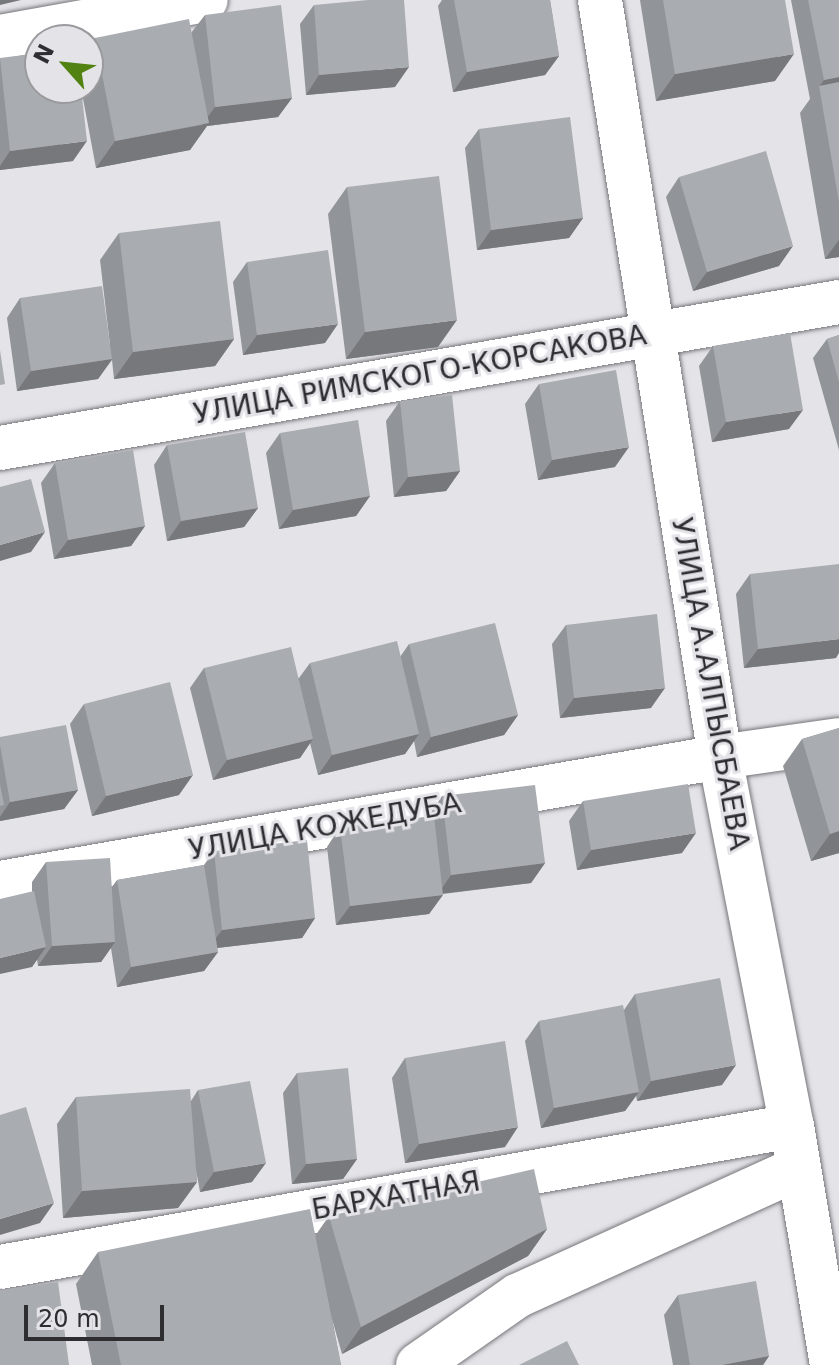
<!DOCTYPE html>
<meta charset="utf-8">
<style>
body{margin:0}
#map{position:relative;width:839px;height:1365px;overflow:hidden;background:#e3e3e8;font-family:"DejaVu Sans",sans-serif}
div>[style]{position:absolute}
.roads{filter:drop-shadow(0 0 2px #76767b) drop-shadow(0 0 2px #76767b)}
.minor>*{height:44px;margin:-22px;padding:0 22px;transform-origin:22px;border-radius:22px;background:#fff}
.wall>*{inset:0;background:#919498}
.shaded-wall>*{inset:0;background:#76787c}
.building>*{inset:0;background:#a9acb1}
span{translate:-50% -50%;white-space:nowrap;text-align:center;line-height:1.15;-webkit-text-stroke:6px #e3e3e8;paint-order:stroke}
.street-label{font-size:28px;color:#2e2e30}
.north{position:absolute;left:24px;top:24px;width:80px;height:80px;box-sizing:border-box;background:#e3e3e8;border:2px solid #9b9b9e;border-radius:50%;rotate:297deg;font-size:22px;font-weight:700;line-height:32px;text-align:center;color:#2e2e30}
.north::after{content:'';display:block;margin:auto;width:28px;height:36px;background:#528212;clip-path:polygon(50% 0,100% 100%,50% 72%,0 100%)}
.scale{position:absolute;left:24px;top:1305px;width:140px;height:36px;box-sizing:border-box;border:4px solid #2e2e30;border-top:0;padding-left:10px;font-size:24px;line-height:28px;white-space:nowrap;color:#2e2e30;-webkit-text-stroke:6px #e3e3e8;paint-order:stroke}
</style>
<div id="map">
<div class="roads">
<div class="minor">
<i style="left:600px;top:0;width:766px;rotate:80.99deg"></i>
<i style="left:720px;top:757px;width:376px;rotate:79deg"></i>
<i style="left:792px;top:1126px;width:242px;rotate:80.5deg"></i>
<i style="left:0;top:37px;width:209px;rotate:-10.2deg"></i>
<i style="left:0;top:448px;width:852px;rotate:-9.87deg"></i>
<i style="left:0;top:883px;width:731px;rotate:-9.93deg"></i>
<i style="left:720px;top:757px;width:120px;rotate:-8.1deg"></i>
<i style="left:0;top:1267px;width:804px;rotate:-10.09deg"></i>
<i style="left:418px;top:1365px;width:121px;rotate:-34.9deg"></i>
<i style="left:517px;top:1296px;width:307px;rotate:-24.4deg"></i>
</div>
</div>
<div class="wall">
<i style="clip-path:polygon(442px 0,550px 0,559px 56px,545px 75px,453px 92px,438px 6px)"></i>
<i style="clip-path:polygon(640px 0,785px 0,775px 81px,656px 101px)"></i>
<i style="clip-path:polygon(791px 0,839px 0,839px 257px,825px 259px,800px 113px,810px 99px)"></i>
<i style="clip-path:polygon(314px 5px,395px 87px,306px 95px,300px 24px)"></i>
<i style="clip-path:polygon(205px 15px,292px 98px,278px 117px,207px 126px,190px 150px,96px 168px,81px 88px,88px 88px,88px 48px,95px 38px,191px 33px)"></i>
<i style="clip-path:polygon(0 58px,73px 161px,0 170px)"></i>
<i style="clip-path:polygon(479px 129px,583px 218px,569px 238px,477px 250px,465px 148px)"></i>
<i style="clip-path:polygon(679px 177px,779px 266px,693px 291px,666px 197px)"></i>
<i style="clip-path:polygon(347px 187px,438px 347px,346px 359px,328px 214px)"></i>
<i style="clip-path:polygon(119px 233px,234px 339px,215px 366px,114px 379px,112px 360px,98px 379px,17px 391px,7px 318px,20px 298px,110px 345px,100px 260px)"></i>
<i style="clip-path:polygon(247px 262px,325px 343px,243px 355px,233px 282px)"></i>
<i style="clip-path:polygon(839px 335px,839px 450px,813px 358px,827px 339px)"></i>
<i style="clip-path:polygon(713px 346px,789px 429px,712px 442px,699px 366px)"></i>
<i style="clip-path:polygon(539px 384px,615px 467px,538px 480px,525px 404px)"></i>
<i style="clip-path:polygon(400px 401px,460px 471px,446px 491px,394px 497px,386px 421px)"></i>
<i style="clip-path:polygon(280px 433px,370px 496px,356px 516px,279px 529px,266px 453px)"></i>
<i style="clip-path:polygon(167px 445px,258px 508px,244px 527px,167px 541px,154px 465px)"></i>
<i style="clip-path:polygon(55px 463px,145px 526px,131px 546px,54px 559px,41px 483px)"></i>
<i style="clip-path:polygon(750px 574px,836px 658px,744px 668px,736px 594px)"></i>
<i style="clip-path:polygon(566px 625px,651px 708px,560px 718px,552px 644px)"></i>
<i style="clip-path:polygon(409px 644px,518px 715px,504px 735px,417px 757px,414px 741px,405px 754px,318px 775px,310px 743px,300px 758px,213px 780px,190px 688px,204px 668px,299px 678px,310px 663px,400px 657px)"></i>
<i style="clip-path:polygon(84px 704px,179px 795px,92px 816px,70px 724px)"></i>
<i style="clip-path:polygon(839px 728px,839px 853px,811px 861px,783px 766px,802px 739px)"></i>
<i style="clip-path:polygon(0 745px,78px 790px,64px 809px,0 821px)"></i>
<i style="clip-path:polygon(442px 796px,545px 863px,531px 883px,443px 894px,429px 914px,336px 925px,327px 847px,340px 827px,428px 817px)"></i>
<i style="clip-path:polygon(583px 801px,682px 853px,577px 870px,569px 821px)"></i>
<i style="clip-path:polygon(214px 851px,315px 918px,302px 938px,217px 948px,218px 952px,204px 971px,117px 987px,111px 948px,101px 962px,38px 966px,37px 959px,32px 967px,32px 882px,46px 862px,112px 887px,117px 880px,204px 865px)"></i>
<i style="clip-path:polygon(635px 994px,722px 1085px,637px 1101px,636px 1095px,625px 1111px,541px 1128px,525px 1041px,539px 1021px,624px 1010px)"></i>
<i style="clip-path:polygon(405px 1058px,505px 1147px,405px 1163px,392px 1078px)"></i>
<i style="clip-path:polygon(297px 1073px,357px 1159px,343px 1179px,292px 1184px,283px 1093px)"></i>
<i style="clip-path:polygon(198px 1090px,252px 1182px,200px 1192px,196px 1170px,197px 1182px,178px 1208px,63px 1218px,57px 1124px,76px 1097px,191px 1101px)"></i>
<i style="clip-path:polygon(329px 1216px,547px 1229px,528px 1256px,342px 1354px,332px 1319px,341px 1365px,92px 1365px,76px 1284px,98px 1252px,315px 1236px)"></i>
<i style="clip-path:polygon(678px 1295px,769px 1356px,763px 1365px,673px 1365px,664px 1315px)"></i>
</div>
<div class="shaded-wall">
<i style="clip-path:polygon(0 0,21px 0,0 5px)"></i>
<i style="clip-path:polygon(794px 54px,775px 81px,656px 101px,675px 74px)"></i>
<i style="clip-path:polygon(559px 56px,545px 75px,453px 92px,467px 72px)"></i>
<i style="clip-path:polygon(409px 67px,395px 87px,306px 95px,319px 75px)"></i>
<i style="clip-path:polygon(839px 77px,839px 94px,819px 87px,824px 80px)"></i>
<i style="clip-path:polygon(292px 98px,278px 117px,207px 126px,190px 150px,96px 168px,115px 141px,202px 125px,215px 107px)"></i>
<i style="clip-path:polygon(87px 141px,73px 161px,0 170px,0 166px,10px 151px)"></i>
<i style="clip-path:polygon(583px 218px,569px 238px,477px 250px,491px 230px)"></i>
<i style="clip-path:polygon(839px 240px,839px 257px,825px 259px)"></i>
<i style="clip-path:polygon(793px 246px,779px 266px,693px 291px,707px 272px)"></i>
<i style="clip-path:polygon(457px 320px,438px 347px,346px 359px,365px 332px)"></i>
<i style="clip-path:polygon(338px 324px,325px 343px,243px 355px,257px 335px)"></i>
<i style="clip-path:polygon(234px 339px,215px 366px,114px 379px,133px 352px)"></i>
<i style="clip-path:polygon(112px 359px,98px 379px,17px 391px,31px 371px)"></i>
<i style="clip-path:polygon(803px 410px,789px 429px,712px 442px,726px 422px)"></i>
<i style="clip-path:polygon(629px 447px,615px 467px,538px 480px,552px 460px)"></i>
<i style="clip-path:polygon(460px 471px,446px 491px,394px 497px,408px 477px)"></i>
<i style="clip-path:polygon(370px 496px,356px 516px,279px 529px,293px 510px)"></i>
<i style="clip-path:polygon(258px 508px,244px 527px,167px 541px,181px 521px)"></i>
<i style="clip-path:polygon(145px 526px,131px 546px,54px 559px,68px 540px)"></i>
<i style="clip-path:polygon(45px 532px,31px 552px,0 561px,0 545px)"></i>
<i style="clip-path:polygon(839px 639px,839px 653px,836px 658px,744px 668px,758px 649px)"></i>
<i style="clip-path:polygon(665px 688px,651px 708px,560px 718px,574px 698px)"></i>
<i style="clip-path:polygon(518px 715px,504px 735px,417px 757px,431px 737px)"></i>
<i style="clip-path:polygon(419px 734px,405px 754px,318px 775px,332px 755px)"></i>
<i style="clip-path:polygon(313px 739px,300px 758px,213px 780px,227px 760px)"></i>
<i style="clip-path:polygon(193px 775px,179px 795px,92px 816px,106px 796px)"></i>
<i style="clip-path:polygon(78px 790px,64px 809px,0 821px,0 817px,10px 802px)"></i>
<i style="clip-path:polygon(839px 831px,839px 853px,811px 861px,830px 834px)"></i>
<i style="clip-path:polygon(696px 833px,682px 853px,577px 870px,591px 850px)"></i>
<i style="clip-path:polygon(545px 863px,531px 883px,438px 894px,451px 875px)"></i>
<i style="clip-path:polygon(443px 895px,429px 914px,336px 925px,350px 906px)"></i>
<i style="clip-path:polygon(315px 918px,302px 938px,208px 949px,222px 930px)"></i>
<i style="clip-path:polygon(115px 942px,101px 962px,38px 966px,52px 946px)"></i>
<i style="clip-path:polygon(46px 947px,32px 967px,0 974px,0 958px)"></i>
<i style="clip-path:polygon(218px 952px,204px 971px,117px 987px,131px 967px)"></i>
<i style="clip-path:polygon(736px 1065px,722px 1085px,637px 1101px,651px 1081px)"></i>
<i style="clip-path:polygon(639px 1092px,625px 1111px,541px 1128px,554px 1108px)"></i>
<i style="clip-path:polygon(518px 1127px,505px 1147px,405px 1163px,419px 1144px)"></i>
<i style="clip-path:polygon(357px 1159px,343px 1179px,292px 1184px,306px 1164px)"></i>
<i style="clip-path:polygon(266px 1163px,252px 1182px,200px 1192px,214px 1172px)"></i>
<i style="clip-path:polygon(197px 1182px,178px 1208px,63px 1218px,82px 1191px)"></i>
<i style="clip-path:polygon(54px 1203px,40px 1223px,0 1235px,0 1219px)"></i>
<i style="clip-path:polygon(547px 1229px,528px 1256px,342px 1354px,361px 1327px)"></i>
<i style="clip-path:polygon(769px 1356px,763px 1365px,722px 1365px)"></i>
</div>
<div class="building">
<i style="clip-path:polygon(368px 0,404px 0,409px 67px,319px 75px,314px 5px)"></i>
<i style="clip-path:polygon(454px 0,550px 0,559px 56px,467px 72px)"></i>
<i style="clip-path:polygon(663px 0,785px 0,794px 54px,675px 74px)"></i>
<i style="clip-path:polygon(808px 0,839px 0,839px 77px,824px 80px)"></i>
<i style="clip-path:polygon(281px 5px,292px 98px,215px 107px,205px 15px)"></i>
<i style="clip-path:polygon(189px 19px,209px 123px,115px 141px,95px 38px)"></i>
<i style="clip-path:polygon(40px 53px,40px 88px,81px 88px,87px 141px,10px 151px,0 58px)"></i>
<i style="clip-path:polygon(839px 82px,839px 202px,819px 86px)"></i>
<i style="clip-path:polygon(570px 117px,583px 218px,491px 230px,479px 129px)"></i>
<i style="clip-path:polygon(766px 151px,793px 246px,707px 272px,679px 177px)"></i>
<i style="clip-path:polygon(439px 176px,457px 320px,365px 332px,347px 187px)"></i>
<i style="clip-path:polygon(220px 221px,234px 339px,133px 352px,119px 233px)"></i>
<i style="clip-path:polygon(328px 250px,338px 324px,257px 335px,247px 262px)"></i>
<i style="clip-path:polygon(102px 286px,112px 359px,31px 371px,20px 298px)"></i>
<i style="clip-path:polygon(790px 333px,803px 410px,726px 422px,713px 346px)"></i>
<i style="clip-path:polygon(839px 335px,839px 382px,827px 339px)"></i>
<i style="clip-path:polygon(0 350px,5px 384px,0 385px)"></i>
<i style="clip-path:polygon(616px 370px,629px 447px,552px 460px,539px 384px)"></i>
<i style="clip-path:polygon(452px 395px,460px 471px,408px 477px,400px 401px)"></i>
<i style="clip-path:polygon(358px 420px,370px 496px,293px 510px,280px 433px)"></i>
<i style="clip-path:polygon(245px 432px,258px 508px,181px 521px,167px 445px)"></i>
<i style="clip-path:polygon(133px 450px,145px 526px,68px 540px,55px 463px)"></i>
<i style="clip-path:polygon(31px 479px,45px 532px,0 545px,0 487px)"></i>
<i style="clip-path:polygon(839px 564px,839px 639px,758px 649px,750px 574px)"></i>
<i style="clip-path:polygon(657px 614px,665px 688px,574px 698px,566px 625px)"></i>
<i style="clip-path:polygon(495px 623px,518px 715px,431px 737px,409px 644px)"></i>
<i style="clip-path:polygon(397px 641px,419px 734px,332px 755px,310px 663px)"></i>
<i style="clip-path:polygon(291px 647px,313px 739px,227px 760px,204px 668px)"></i>
<i style="clip-path:polygon(170px 682px,193px 775px,106px 796px,84px 704px)"></i>
<i style="clip-path:polygon(66px 725px,78px 790px,10px 802px,0 745px,0 737px)"></i>
<i style="clip-path:polygon(839px 728px,839px 831px,830px 834px,802px 739px)"></i>
<i style="clip-path:polygon(0 784px,4px 805px,0 806px)"></i>
<i style="clip-path:polygon(688px 784px,696px 833px,591px 850px,583px 801px)"></i>
<i style="clip-path:polygon(535px 785px,545px 863px,451px 875px,442px 796px)"></i>
<i style="clip-path:polygon(434px 816px,443px 895px,350px 906px,340px 827px)"></i>
<i style="clip-path:polygon(307px 840px,315px 918px,222px 930px,214px 851px)"></i>
<i style="clip-path:polygon(110px 858px,115px 942px,52px 946px,46px 862px)"></i>
<i style="clip-path:polygon(204px 865px,218px 952px,131px 967px,117px 880px)"></i>
<i style="clip-path:polygon(34px 891px,46px 947px,0 958px,0 899px)"></i>
<i style="clip-path:polygon(720px 978px,736px 1065px,651px 1081px,635px 994px)"></i>
<i style="clip-path:polygon(623px 1005px,639px 1092px,554px 1108px,539px 1021px)"></i>
<i style="clip-path:polygon(505px 1041px,518px 1127px,419px 1144px,405px 1058px)"></i>
<i style="clip-path:polygon(348px 1068px,357px 1159px,306px 1164px,297px 1073px)"></i>
<i style="clip-path:polygon(250px 1081px,266px 1163px,214px 1172px,198px 1090px)"></i>
<i style="clip-path:polygon(190px 1089px,197px 1182px,82px 1191px,76px 1097px)"></i>
<i style="clip-path:polygon(26px 1107px,54px 1203px,0 1219px,0 1115px)"></i>
<i style="clip-path:polygon(534px 1169px,547px 1229px,361px 1327px,329px 1216px)"></i>
<i style="clip-path:polygon(310px 1209px,341px 1365px,121px 1365px,98px 1252px)"></i>
<i style="clip-path:polygon(756px 1281px,769px 1356px,722px 1365px,690px 1365px,678px 1295px)"></i>
<i style="clip-path:polygon(58px 1282px,69px 1365px,0 1365px,0 1290px)"></i>
<i style="clip-path:polygon(567px 1341px,579px 1365px,519px 1365px)"></i>
</div>
<div class="street-label">
<span style="left:420px;top:375px;rotate:-10deg">УЛИЦА РИМСКОГО-КОРСАКОВА</span>
<span style="left:710px;top:684px;rotate:80deg">УЛИЦА А.АЛПЫСБАЕВА</span>
<span style="left:325px;top:827px;rotate:-10deg">УЛИЦА КОЖЕДУБА</span>
<span style="left:396px;top:1196px;rotate:-10deg">БАРХАТНАЯ</span>
</div>
<div class="north">N</div>
<div class="scale">20 m</div>
</div>
